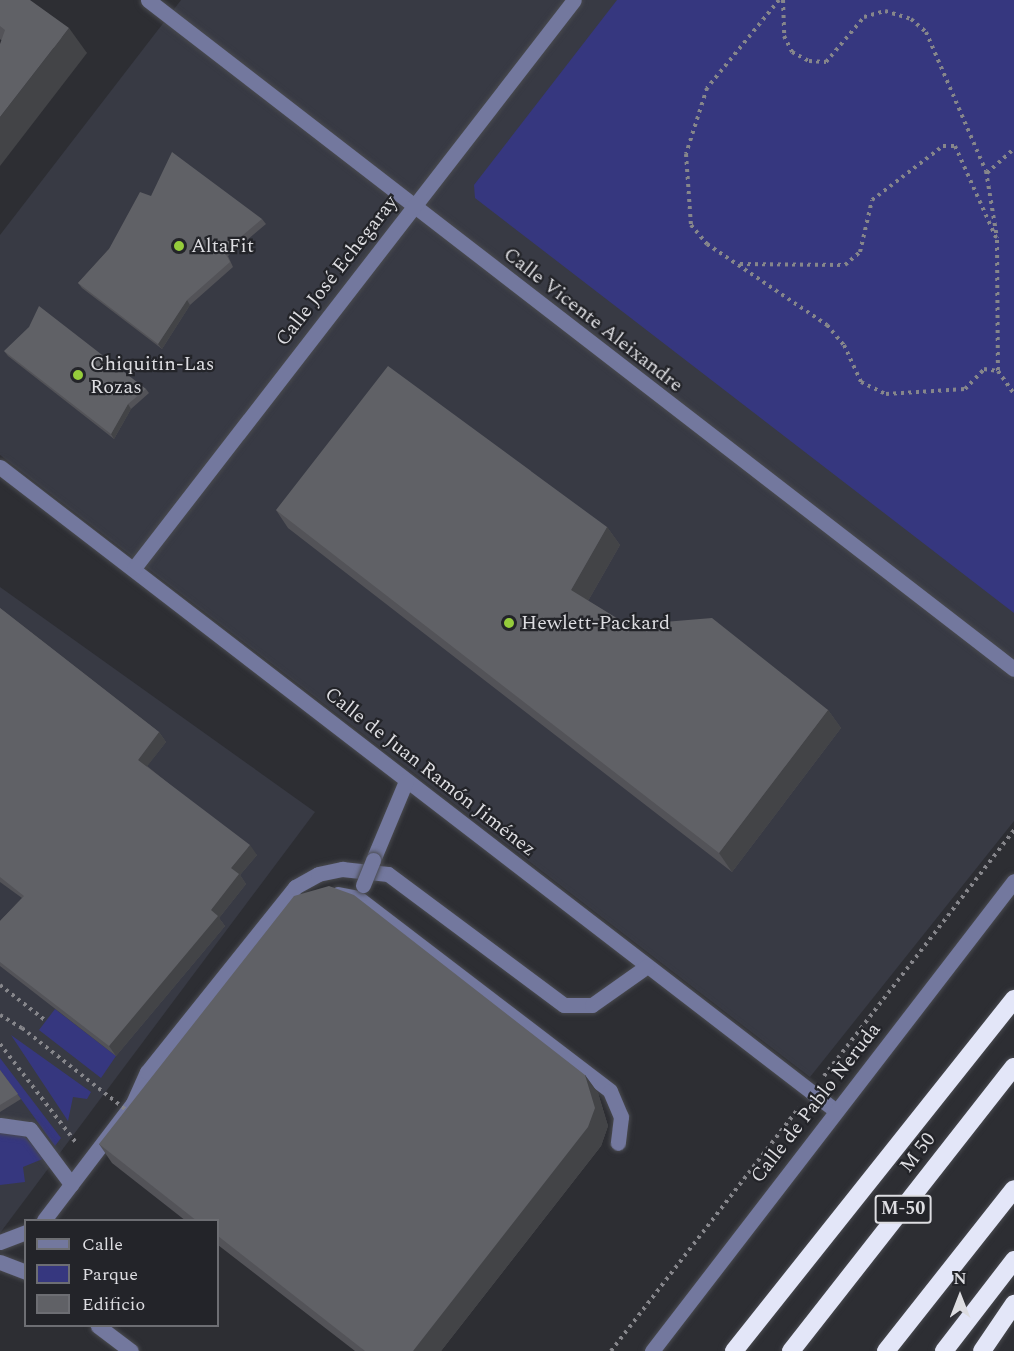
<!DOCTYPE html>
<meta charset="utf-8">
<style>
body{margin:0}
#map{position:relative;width:1014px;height:1351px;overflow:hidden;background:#2d2e33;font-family:Spectral,serif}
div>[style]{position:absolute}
.built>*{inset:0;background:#383a44}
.green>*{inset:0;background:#36377f}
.path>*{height:4px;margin-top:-2px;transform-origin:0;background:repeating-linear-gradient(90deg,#86868b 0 3px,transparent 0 7.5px)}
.roads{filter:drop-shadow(0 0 2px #494a4f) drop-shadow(0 0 2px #494a4f)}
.minor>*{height:15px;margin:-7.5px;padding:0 7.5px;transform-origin:7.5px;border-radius:7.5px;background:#73789e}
.highway>*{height:18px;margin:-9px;padding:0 9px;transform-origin:9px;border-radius:9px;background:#e3e6f8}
.path-bridge>*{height:4px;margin-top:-2px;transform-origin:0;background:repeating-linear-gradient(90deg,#86868b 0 3px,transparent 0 7.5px)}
.bridges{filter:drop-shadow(0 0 2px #494a4f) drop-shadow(0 0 2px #494a4f)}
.minor-bridge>*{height:15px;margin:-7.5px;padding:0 7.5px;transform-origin:7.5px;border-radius:7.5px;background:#73789e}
.wall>*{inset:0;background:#535358}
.shaded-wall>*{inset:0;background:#434447}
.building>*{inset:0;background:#606166}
.dots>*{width:16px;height:16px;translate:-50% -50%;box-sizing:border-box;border:3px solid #232429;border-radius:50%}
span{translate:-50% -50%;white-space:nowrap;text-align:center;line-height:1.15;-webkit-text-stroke:4.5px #232429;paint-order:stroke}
.shield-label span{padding:2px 4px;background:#232429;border:2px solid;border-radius:4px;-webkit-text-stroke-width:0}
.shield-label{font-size:18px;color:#dddde1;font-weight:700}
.poi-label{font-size:20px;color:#dddde1}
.left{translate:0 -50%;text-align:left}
.street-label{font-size:20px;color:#dddde1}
.legend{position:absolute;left:24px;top:1219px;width:195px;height:108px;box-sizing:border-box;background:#232429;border:2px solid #6d6e73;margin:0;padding:8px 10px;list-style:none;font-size:18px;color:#dddde1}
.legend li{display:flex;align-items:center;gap:12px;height:30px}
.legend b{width:30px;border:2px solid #6d6e73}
.north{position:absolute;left:930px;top:1267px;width:60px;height:60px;-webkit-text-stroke:4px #232429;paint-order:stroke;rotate:0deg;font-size:16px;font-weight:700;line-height:24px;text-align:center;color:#dddde1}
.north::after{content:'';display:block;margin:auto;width:21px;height:27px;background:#dddde1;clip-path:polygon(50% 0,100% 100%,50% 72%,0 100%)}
</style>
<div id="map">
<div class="built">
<i style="clip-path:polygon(181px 0,1014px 0,1014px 821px,810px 1077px,0 455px,0 235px)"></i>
<i style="clip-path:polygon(0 587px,315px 812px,0 1233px)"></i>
</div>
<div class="green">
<i style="clip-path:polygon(617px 0,1014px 0,1014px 613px,475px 198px,474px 185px)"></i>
<i style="clip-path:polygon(55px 1009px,116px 1056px,101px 1078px,39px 1030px)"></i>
<i style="clip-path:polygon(11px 1035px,91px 1092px,87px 1099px,73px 1097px,68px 1121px)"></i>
<i style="clip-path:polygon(0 1058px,61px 1138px,55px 1146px,0 1070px)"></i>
<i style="clip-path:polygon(0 1131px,20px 1132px,45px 1158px,23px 1167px,25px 1182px,0 1185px)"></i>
</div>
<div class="path">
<i style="left:779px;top:0;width:114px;rotate:129.3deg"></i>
<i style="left:707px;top:88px;width:69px;rotate:107.7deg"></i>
<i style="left:686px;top:154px;width:71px;rotate:86deg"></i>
<i style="left:691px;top:225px;width:25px;rotate:50deg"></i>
<i style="left:707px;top:244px;width:145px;rotate:34deg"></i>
<i style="left:827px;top:325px;width:26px;rotate:50deg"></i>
<i style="left:844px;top:345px;width:41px;rotate:65.3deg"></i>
<i style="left:861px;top:382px;width:28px;rotate:26deg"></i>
<i style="left:886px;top:394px;width:79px;rotate:-3.6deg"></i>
<i style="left:965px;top:389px;width:28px;rotate:-46deg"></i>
<i style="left:984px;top:369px;width:14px;rotate:8deg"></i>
<i style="left:998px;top:371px;width:28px;rotate:55deg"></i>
<i style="left:783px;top:0;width:36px;rotate:88deg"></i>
<i style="left:784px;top:36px;width:18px;rotate:63deg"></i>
<i style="left:792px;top:52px;width:19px;rotate:28deg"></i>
<i style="left:809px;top:61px;width:17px;rotate:3deg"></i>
<i style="left:826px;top:62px;width:59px;rotate:-49.8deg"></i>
<i style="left:864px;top:17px;width:22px;rotate:-16deg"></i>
<i style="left:885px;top:11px;width:27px;rotate:17deg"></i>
<i style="left:911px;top:19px;width:20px;rotate:41deg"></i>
<i style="left:926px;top:32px;width:151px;rotate:66.7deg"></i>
<i style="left:986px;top:171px;width:68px;rotate:80.7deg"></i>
<i style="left:987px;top:173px;width:36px;rotate:-42deg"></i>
<i style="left:740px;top:264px;width:105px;rotate:0.5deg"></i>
<i style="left:845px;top:265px;width:20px;rotate:-41deg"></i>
<i style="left:860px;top:252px;width:53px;rotate:-77deg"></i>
<i style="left:872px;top:200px;width:89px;rotate:-37.3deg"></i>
<i style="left:943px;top:146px;width:12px"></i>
<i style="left:955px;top:146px;width:103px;rotate:65.9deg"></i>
<i style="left:997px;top:240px;width:131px;rotate:89.6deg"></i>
<i style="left:0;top:985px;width:58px;rotate:38deg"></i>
<i style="left:0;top:1015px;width:26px;rotate:31deg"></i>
<i style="left:0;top:1044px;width:126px;rotate:52.4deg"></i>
<i style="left:824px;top:1076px;width:311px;rotate:-52.3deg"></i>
<i style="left:611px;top:1351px;width:307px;rotate:-52.3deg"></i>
</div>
<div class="roads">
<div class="minor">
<i style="left:148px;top:0;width:1094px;rotate:37.69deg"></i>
<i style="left:0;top:467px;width:1054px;rotate:37.6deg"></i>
<i style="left:134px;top:568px;width:718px;rotate:-52.24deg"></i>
<i style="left:373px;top:860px;width:86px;rotate:-67.3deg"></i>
<i style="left:338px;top:894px;width:20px;rotate:11deg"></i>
<i style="left:358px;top:898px;width:317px;rotate:37.4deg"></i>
<i style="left:610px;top:1091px;width:28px;rotate:67deg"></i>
<i style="left:621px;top:1117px;width:26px;rotate:97deg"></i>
<i style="left:0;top:1125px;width:30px;rotate:8deg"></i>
<i style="left:30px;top:1129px;width:69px;rotate:53.3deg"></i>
<i style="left:44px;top:1220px;width:147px;rotate:-52.7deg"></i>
<i style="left:133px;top:1103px;width:34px;rotate:-66deg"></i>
<i style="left:147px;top:1072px;width:237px;rotate:-51.3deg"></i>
<i style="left:295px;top:887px;width:26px;rotate:-29deg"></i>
<i style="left:318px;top:874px;width:25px;rotate:-12deg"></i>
<i style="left:342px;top:869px;width:46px;rotate:6.2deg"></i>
<i style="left:388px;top:874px;width:219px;rotate:36.7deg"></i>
<i style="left:564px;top:1005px;width:28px"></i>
<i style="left:592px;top:1005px;width:67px;rotate:-35.3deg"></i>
<i style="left:0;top:1242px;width:28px;rotate:-21deg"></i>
<i style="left:0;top:1262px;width:28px;rotate:21deg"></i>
<i style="left:98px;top:1326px;width:41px;rotate:37.1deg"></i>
<i style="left:652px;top:1351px;width:593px;rotate:-52.4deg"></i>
</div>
<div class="highway">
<i style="left:734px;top:1351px;width:450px;rotate:-51.5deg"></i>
<i style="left:791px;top:1351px;width:361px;rotate:-51.9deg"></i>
<i style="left:886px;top:1351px;width:206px;rotate:-51.7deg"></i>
<i style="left:944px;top:1351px;width:115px;rotate:-52.4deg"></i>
<i style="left:982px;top:1351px;width:57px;rotate:-55.8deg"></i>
</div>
</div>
<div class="path-bridge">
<i style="left:22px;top:1028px;width:137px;rotate:38.2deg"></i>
</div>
<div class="bridges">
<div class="minor-bridge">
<i style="left:363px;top:885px;width:27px;rotate:-68deg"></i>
</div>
</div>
<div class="wall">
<i style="clip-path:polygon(0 0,87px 53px,1px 40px,0 39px)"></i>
<i style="clip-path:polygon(151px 196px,262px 219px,266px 224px,228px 256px,233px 267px,190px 305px,162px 349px,82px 288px,78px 283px,109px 249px)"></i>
<i style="clip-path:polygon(4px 351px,146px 389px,149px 393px,131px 409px,114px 439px,8px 356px)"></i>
<i style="clip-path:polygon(276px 510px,607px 527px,620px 545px,588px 601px,628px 625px,828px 710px,841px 728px,732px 872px,288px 528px)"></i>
<i style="clip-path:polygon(0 608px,159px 732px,166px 742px,147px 766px,257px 855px,240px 875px,246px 884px,219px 918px,225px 926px,116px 1056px,0 966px,0 921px,22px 898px,0 882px)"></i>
<i style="clip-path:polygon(0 1070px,21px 1099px,0 1112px)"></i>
<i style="clip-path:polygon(585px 1075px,598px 1093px,608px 1126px,601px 1146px,441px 1351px,355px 1351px,218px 1245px,218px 1221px,186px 1221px,112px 1163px,99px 1144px)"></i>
</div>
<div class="shaded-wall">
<i style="clip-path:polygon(69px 28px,87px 53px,0 166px,0 117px)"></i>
<i style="clip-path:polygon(187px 300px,190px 305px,162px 349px,158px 344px)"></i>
<i style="clip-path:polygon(128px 404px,131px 409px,114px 439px,111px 434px)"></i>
<i style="clip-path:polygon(607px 527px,620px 545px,584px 608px,571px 590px)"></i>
<i style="clip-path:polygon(828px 710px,841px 728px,732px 872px,719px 853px)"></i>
<i style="clip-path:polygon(159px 732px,166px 742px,145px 769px,138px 760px)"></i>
<i style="clip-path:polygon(250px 845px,257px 855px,240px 875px,246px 884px,219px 918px,225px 926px,116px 1056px,109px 1046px,211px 910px,231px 868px)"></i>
<i style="clip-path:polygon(585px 1075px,598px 1093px,608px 1126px,601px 1146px,441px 1351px,413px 1351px)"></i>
</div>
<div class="building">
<i style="clip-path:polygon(0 0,30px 0,69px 28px,0 117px,0 44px,5px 30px,0 26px)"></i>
<i style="clip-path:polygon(172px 152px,262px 219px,224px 251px,230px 262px,187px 300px,158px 344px,78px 283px,109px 249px,140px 192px,151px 196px)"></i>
<i style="clip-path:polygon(39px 306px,146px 389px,128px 404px,111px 434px,4px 351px,29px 327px)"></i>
<i style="clip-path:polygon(388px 366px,607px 527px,571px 590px,628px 625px,712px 618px,828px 710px,719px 853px,276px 510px)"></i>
<i style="clip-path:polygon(0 608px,159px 732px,138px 760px,250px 845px,231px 868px,239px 874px,211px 910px,218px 916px,109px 1046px,0 962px,0 921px,24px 896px,0 877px)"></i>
<i style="clip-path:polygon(329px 886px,354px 895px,585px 1075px,595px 1108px,588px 1127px,413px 1351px,365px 1351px,218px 1236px,218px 1221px,197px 1221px,99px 1144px,294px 896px)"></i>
<i style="clip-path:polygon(0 1070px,18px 1094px,0 1105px)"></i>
</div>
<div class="dots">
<i style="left:179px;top:246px;background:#95cc3b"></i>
<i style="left:78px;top:375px;background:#95cc3b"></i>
<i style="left:509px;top:623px;background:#95cc3b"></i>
</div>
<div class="shield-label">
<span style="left:903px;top:1209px">M-50</span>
</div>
<div class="poi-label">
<span class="left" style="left:191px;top:246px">AltaFit</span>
<span class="left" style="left:90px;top:376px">Chiquitin-Las<br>Rozas</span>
<span class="left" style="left:521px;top:623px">Hewlett-Packard</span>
</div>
<div class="street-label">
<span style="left:337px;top:271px;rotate:-52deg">Calle José Echegaray</span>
<span style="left:593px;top:320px;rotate:38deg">Calle Vicente Aleixandre</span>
<span style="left:430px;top:772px;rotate:38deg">Calle de Juan Ramón Jiménez</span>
<span style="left:816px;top:1103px;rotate:-52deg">Calle de Pablo Neruda</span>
<span style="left:918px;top:1153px;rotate:-52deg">M 50</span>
</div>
<ul class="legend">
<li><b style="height:8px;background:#73789e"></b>Calle</li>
<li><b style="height:16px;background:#36377f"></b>Parque</li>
<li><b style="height:16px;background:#606166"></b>Edificio</li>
</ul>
<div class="north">N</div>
</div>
